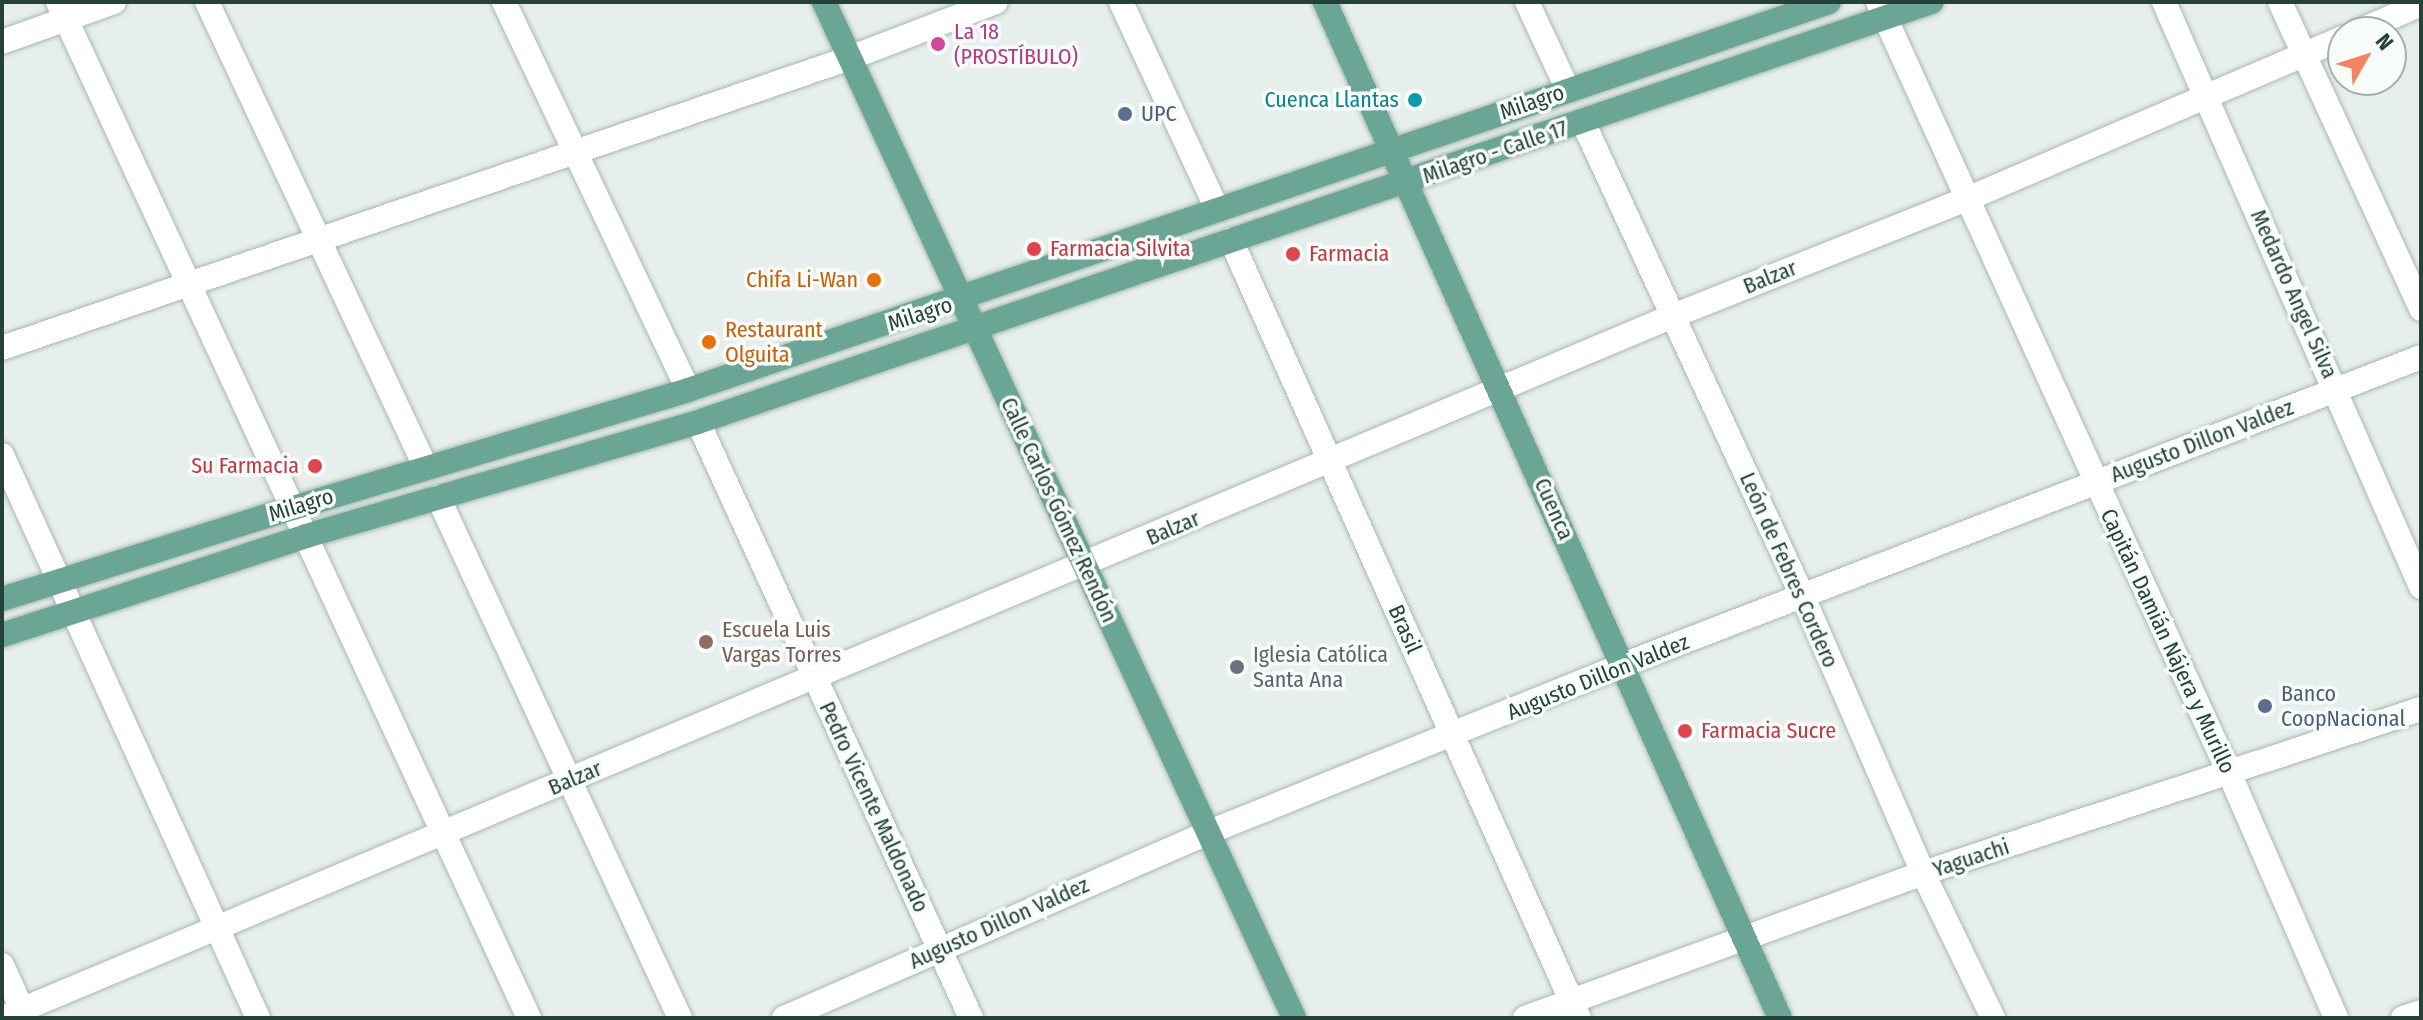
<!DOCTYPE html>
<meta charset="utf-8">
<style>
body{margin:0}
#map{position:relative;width:2423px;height:1020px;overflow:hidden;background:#e6efeb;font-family:"Fira Sans Condensed",sans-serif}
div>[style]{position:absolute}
.roads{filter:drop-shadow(0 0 2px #a8b8b2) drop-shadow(0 0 2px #a8b8b2)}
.minor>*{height:24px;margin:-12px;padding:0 12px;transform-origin:12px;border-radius:12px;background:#fff}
.major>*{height:24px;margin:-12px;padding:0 12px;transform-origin:12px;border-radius:12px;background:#6aa596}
.dots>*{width:22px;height:22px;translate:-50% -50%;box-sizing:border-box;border:4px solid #f7fbf9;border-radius:50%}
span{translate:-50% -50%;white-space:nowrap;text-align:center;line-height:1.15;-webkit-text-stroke:7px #f7fbf9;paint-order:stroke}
.hotel-label{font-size:22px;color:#b23c85}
.left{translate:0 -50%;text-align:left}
.culture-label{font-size:22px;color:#0d838f}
.right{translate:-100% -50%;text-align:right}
.street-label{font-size:22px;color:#24423a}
.service-label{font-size:22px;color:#4e5e75}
.health-label{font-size:22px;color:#be3a42}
.food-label{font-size:22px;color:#c56008}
.education-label{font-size:22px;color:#785e54}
.worship-label{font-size:22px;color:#5b616d}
.frame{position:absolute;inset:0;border:4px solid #24423a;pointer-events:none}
.north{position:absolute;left:2327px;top:16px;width:80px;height:80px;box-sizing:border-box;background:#f7fbf9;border:2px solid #a3b1ad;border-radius:50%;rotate:51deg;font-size:22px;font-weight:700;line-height:32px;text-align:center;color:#24423a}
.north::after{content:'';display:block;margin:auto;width:28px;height:36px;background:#f4845f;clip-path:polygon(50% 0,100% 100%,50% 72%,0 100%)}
</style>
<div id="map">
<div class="roads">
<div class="minor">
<i style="left:58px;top:2px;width:1120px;rotate:65.13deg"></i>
<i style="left:207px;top:2px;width:515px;rotate:64.83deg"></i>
<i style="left:504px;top:2px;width:429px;rotate:64.6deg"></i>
<i style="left:1121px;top:2px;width:228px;rotate:65.1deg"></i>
<i style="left:1527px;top:2px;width:97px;rotate:65deg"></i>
<i style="left:1878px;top:2px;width:849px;rotate:65.52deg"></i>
<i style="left:2230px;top:775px;width:265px;rotate:66.4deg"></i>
<i style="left:2164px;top:2px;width:639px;rotate:66.28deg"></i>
<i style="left:2280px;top:2px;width:338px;rotate:65.3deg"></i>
<i style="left:2357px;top:32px;width:70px;rotate:-23.6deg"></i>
<i style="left:2px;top:42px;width:119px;rotate:-19.7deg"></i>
<i style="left:1583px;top:122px;width:523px;rotate:65.15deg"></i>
<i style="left:1803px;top:597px;width:301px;rotate:66.5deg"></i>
<i style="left:1923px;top:873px;width:161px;rotate:64.2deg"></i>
<i style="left:1231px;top:240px;width:852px;rotate:65.9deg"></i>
<i style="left:2px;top:348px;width:896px;rotate:-18.88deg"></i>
<i style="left:850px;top:58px;width:156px;rotate:-21deg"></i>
<i style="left:698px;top:422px;width:656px;rotate:65.39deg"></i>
<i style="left:2px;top:455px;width:618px;rotate:65.55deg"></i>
<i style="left:438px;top:497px;width:574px;rotate:65.09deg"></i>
<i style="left:2px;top:965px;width:58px;rotate:65.6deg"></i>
<i style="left:2px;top:1018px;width:1812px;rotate:-22.79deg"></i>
<i style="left:1673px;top:316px;width:316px;rotate:-21.7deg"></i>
<i style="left:1967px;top:199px;width:409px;rotate:-23.2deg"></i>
<i style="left:784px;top:1018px;width:462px;rotate:-23.6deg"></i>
<i style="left:1207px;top:833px;width:449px;rotate:-22deg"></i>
<i style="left:1623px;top:665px;width:855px;rotate:-21.1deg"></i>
<i style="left:1525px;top:1018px;width:424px;rotate:-20deg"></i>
<i style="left:1923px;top:873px;width:524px;rotate:-18.23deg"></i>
<i style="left:2403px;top:1018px;width:19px;rotate:-18deg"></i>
</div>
<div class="major">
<i style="left:824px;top:2px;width:1119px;rotate:65.17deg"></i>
<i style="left:1325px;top:2px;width:1113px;rotate:65.88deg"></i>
<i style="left:2px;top:599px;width:305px;rotate:-17.4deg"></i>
<i style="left:293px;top:508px;width:412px;rotate:-16.6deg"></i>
<i style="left:688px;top:390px;width:1205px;rotate:-18.78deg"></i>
<i style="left:2px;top:635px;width:320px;rotate:-18deg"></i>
<i style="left:306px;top:536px;width:408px;rotate:-16.2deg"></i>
<i style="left:698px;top:422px;width:1303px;rotate:-18.81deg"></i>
</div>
</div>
<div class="dots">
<i style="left:938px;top:44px;background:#d1479c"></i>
<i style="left:1415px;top:100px;background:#0f9aa8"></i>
<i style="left:1125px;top:114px;background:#5c6f8a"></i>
<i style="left:1034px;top:249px;background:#e0444e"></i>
<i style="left:1293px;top:254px;background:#e0444e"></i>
<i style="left:874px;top:280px;background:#e8710a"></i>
<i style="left:709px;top:342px;background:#e8710a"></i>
<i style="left:315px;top:466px;background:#e0444e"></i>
<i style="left:706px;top:642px;background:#8d6e63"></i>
<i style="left:1237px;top:667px;background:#6b7280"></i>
<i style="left:2265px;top:706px;background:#5c6f8a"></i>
<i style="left:1685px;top:731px;background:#e0444e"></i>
</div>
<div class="hotel-label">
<span class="left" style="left:954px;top:44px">La 18<br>(PROSTÍBULO)</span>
</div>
<div class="culture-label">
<span class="right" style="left:1399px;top:100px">Cuenca Llantas</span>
</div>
<div class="street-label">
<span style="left:1532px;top:102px;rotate:-19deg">Milagro</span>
<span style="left:1495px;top:152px;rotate:-19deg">Milagro - Calle 17</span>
<span style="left:1770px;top:277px;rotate:-22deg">Balzar</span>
<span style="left:2294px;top:294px;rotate:66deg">Medardo Angel Silva</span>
<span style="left:920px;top:314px;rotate:-18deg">Milagro</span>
<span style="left:2202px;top:441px;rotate:-21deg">Augusto Dillon Valdez</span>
<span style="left:301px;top:505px;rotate:-17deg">Milagro</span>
<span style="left:1554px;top:509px;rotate:66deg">Cuenca</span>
<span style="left:1059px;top:510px;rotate:65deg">Calle Carlos Gómez Rendón</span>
<span style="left:1173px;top:528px;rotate:-23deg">Balzar</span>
<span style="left:1789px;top:570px;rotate:66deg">León de Febres Cordero</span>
<span style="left:1405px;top:629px;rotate:66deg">Brasil</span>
<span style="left:2168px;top:641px;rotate:65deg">Capitán Damián Nájera y Murillo</span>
<span style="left:1598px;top:677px;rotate:-22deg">Augusto Dillon Valdez</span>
<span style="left:575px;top:778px;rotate:-23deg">Balzar</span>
<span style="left:874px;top:807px;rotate:65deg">Pedro Vicente Maldonado</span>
<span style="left:1971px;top:858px;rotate:-18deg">Yaguachi</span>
<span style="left:999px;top:923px;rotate:-24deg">Augusto Dillon Valdez</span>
</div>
<div class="service-label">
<span class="left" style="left:1141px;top:114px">UPC</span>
<span class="left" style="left:2281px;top:706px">Banco<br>CoopNacional</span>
</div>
<div class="health-label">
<span class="left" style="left:1050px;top:249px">Farmacia Silvita</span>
<span class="left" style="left:1309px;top:254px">Farmacia</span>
<span class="right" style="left:299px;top:466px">Su Farmacia</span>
<span class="left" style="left:1701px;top:731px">Farmacia Sucre</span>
</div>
<div class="food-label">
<span class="right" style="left:858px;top:280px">Chifa Li-Wan</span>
<span class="left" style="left:725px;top:342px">Restaurant<br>Olguita</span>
</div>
<div class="education-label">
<span class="left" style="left:722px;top:642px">Escuela Luis<br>Vargas Torres</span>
</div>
<div class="worship-label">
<span class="left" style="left:1253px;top:667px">Iglesia Católica<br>Santa Ana</span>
</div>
<div class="frame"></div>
<div class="north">N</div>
</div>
